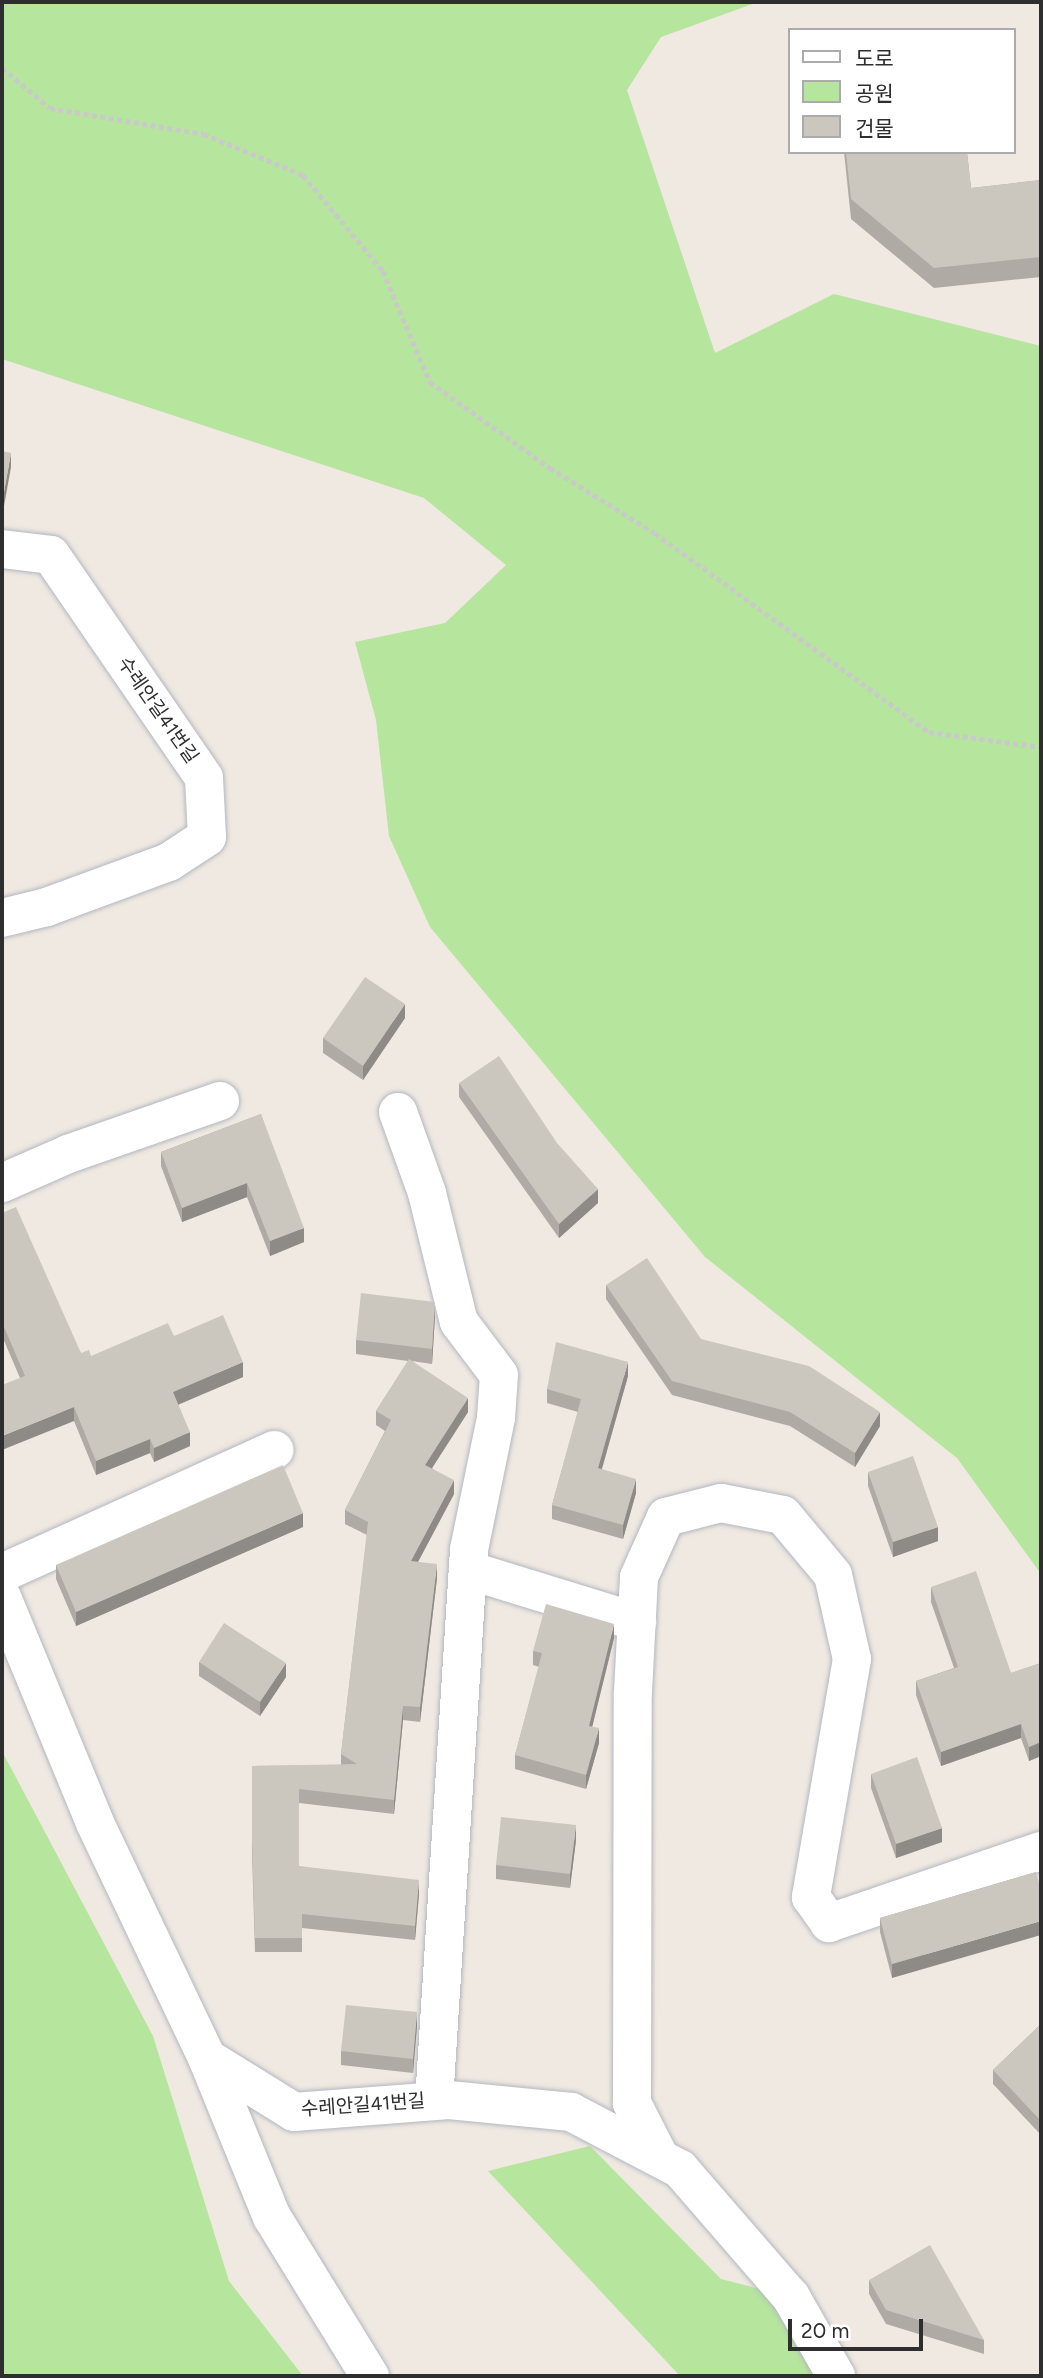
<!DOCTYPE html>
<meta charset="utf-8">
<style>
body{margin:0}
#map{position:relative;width:1043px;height:2378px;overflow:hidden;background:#efe9e1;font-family:Figtree,"Noto Sans KR",sans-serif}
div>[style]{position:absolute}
.green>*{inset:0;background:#b6e59e}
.path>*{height:4.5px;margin-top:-2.25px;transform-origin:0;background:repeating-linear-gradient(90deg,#c9c9c9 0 5px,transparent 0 8.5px)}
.roads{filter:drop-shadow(0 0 2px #b4b7c1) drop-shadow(0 0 2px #b4b7c1)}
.minor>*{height:38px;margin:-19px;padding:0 19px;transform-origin:19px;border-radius:19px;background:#fff}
.wall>*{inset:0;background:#afaba4}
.shaded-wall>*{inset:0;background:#8e8b86}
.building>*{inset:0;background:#cbc7bf}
span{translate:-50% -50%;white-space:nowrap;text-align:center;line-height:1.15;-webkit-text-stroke:6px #fff;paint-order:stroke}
.street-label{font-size:19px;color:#2e2e2e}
.frame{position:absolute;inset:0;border:4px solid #2e2e2e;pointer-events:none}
.legend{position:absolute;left:788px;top:28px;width:228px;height:126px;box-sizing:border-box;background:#fff;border:2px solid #ababab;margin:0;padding:9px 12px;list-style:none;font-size:21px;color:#2e2e2e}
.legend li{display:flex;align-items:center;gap:14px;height:35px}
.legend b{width:35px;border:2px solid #ababab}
.scale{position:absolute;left:788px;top:2319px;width:135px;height:32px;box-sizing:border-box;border:4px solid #2e2e2e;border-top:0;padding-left:9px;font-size:21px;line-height:24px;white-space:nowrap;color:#2e2e2e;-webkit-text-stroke:5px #fff;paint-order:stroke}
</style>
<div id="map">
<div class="green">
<i style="clip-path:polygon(2px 2px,758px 2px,661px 37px,627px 90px,715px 353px,834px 294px,1041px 346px,1041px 1574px,957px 1458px,705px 1257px,430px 927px,389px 836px,376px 720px,355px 642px,445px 623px,506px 565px,424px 498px,2px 359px)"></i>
<i style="clip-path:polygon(2px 1751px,153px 2036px,229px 2281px,303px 2376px,2px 2376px)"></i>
<i style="clip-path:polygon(590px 2146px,721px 2279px,791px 2297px,832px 2376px,680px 2376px,488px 2171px)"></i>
</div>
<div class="path">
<i style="left:2px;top:68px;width:62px;rotate:39.8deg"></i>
<i style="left:50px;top:108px;width:156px;rotate:9.6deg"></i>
<i style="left:204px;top:134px;width:107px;rotate:22.5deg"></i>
<i style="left:303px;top:175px;width:125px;rotate:50.2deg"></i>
<i style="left:383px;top:271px;width:121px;rotate:67.1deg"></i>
<i style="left:430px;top:382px;width:148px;rotate:35.6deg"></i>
<i style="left:550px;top:468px;width:123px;rotate:31.8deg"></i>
<i style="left:655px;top:533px;width:339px;rotate:36deg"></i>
<i style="left:929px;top:732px;width:113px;rotate:7.6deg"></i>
</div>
<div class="roads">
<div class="minor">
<i style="left:2px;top:549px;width:49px;rotate:7deg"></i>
<i style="left:51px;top:555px;width:270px;rotate:55.5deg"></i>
<i style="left:204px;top:778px;width:59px;rotate:87.1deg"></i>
<i style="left:207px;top:837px;width:45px;rotate:146.7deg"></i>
<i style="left:169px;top:862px;width:130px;rotate:159.8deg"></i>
<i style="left:47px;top:907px;width:46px;rotate:166.3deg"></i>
<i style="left:398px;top:1112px;width:86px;rotate:70.3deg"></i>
<i style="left:427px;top:1193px;width:133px;rotate:76.1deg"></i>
<i style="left:459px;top:1322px;width:66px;rotate:53deg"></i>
<i style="left:499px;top:1375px;width:43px;rotate:94deg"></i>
<i style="left:496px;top:1418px;width:135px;rotate:101.6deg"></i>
<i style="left:469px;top:1550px;width:552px;rotate:93.63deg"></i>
<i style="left:2px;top:1183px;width:72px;rotate:-23.7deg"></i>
<i style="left:68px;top:1154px;width:161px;rotate:-19.2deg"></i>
<i style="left:468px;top:1570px;width:177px;rotate:17.1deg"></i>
<i style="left:2px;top:1573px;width:299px;rotate:-24.3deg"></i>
<i style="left:2px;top:1597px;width:244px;rotate:67.6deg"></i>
<i style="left:95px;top:1823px;width:260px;rotate:64.5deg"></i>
<i style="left:207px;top:2058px;width:102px;rotate:31.8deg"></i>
<i style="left:294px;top:2112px;width:155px;rotate:-4.4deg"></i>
<i style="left:449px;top:2100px;width:123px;rotate:5.6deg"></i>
<i style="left:571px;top:2112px;width:123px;rotate:27.6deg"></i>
<i style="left:680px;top:2169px;width:169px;rotate:49.1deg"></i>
<i style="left:791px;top:2297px;width:91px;rotate:60.3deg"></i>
<i style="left:207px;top:2058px;width:172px;rotate:67.8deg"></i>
<i style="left:272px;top:2217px;width:187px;rotate:58.4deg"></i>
<i style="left:660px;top:2158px;width:62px;rotate:-117deg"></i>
<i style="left:632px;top:2103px;width:411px;rotate:-89.9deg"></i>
<i style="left:633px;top:1692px;width:115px;rotate:-87deg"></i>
<i style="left:639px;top:1577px;width:66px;rotate:-65.8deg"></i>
<i style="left:666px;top:1517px;width:57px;rotate:-14.3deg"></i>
<i style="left:721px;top:1503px;width:63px;rotate:11deg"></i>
<i style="left:783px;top:1515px;width:78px;rotate:50.2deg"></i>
<i style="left:833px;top:1575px;width:86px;rotate:77.3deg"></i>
<i style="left:852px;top:1659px;width:242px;rotate:99.8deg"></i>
<i style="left:811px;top:1897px;width:32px;rotate:55deg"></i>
<i style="left:829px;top:1923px;width:224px;rotate:-18.8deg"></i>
</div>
</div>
<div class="wall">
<i style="clip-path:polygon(844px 152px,967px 152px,971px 188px,1041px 180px,1041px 277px,934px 288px,851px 219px)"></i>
<i style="clip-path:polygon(405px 1018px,363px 1080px,323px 1053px,323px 1038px)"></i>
<i style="clip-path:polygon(459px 1083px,598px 1203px,559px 1238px,459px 1097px)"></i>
<i style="clip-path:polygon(261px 1114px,304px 1242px,270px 1256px,247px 1197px,182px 1222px,161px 1166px,161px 1152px)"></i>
<i style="clip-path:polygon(2px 1213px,81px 1353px,91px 1356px,243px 1377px,178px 1404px,190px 1446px,154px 1462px,150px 1453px,96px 1475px,74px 1421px,20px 1378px,2px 1336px)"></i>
<i style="clip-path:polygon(606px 1285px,701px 1339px,880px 1426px,855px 1467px,790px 1426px,672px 1395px,606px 1299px)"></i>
<i style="clip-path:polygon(435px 1316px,432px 1364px,412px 1361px,468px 1412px,432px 1468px,454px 1494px,418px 1562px,437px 1578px,420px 1722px,403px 1720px,394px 1814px,299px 1803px,299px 1866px,419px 1894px,415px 1940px,302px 1928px,302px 1952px,255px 1952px,252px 1853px,252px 1766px,341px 1765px,341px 1754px,367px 1535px,345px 1524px,345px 1510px,385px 1431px,376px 1425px,376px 1411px,408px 1361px,356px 1354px,356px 1340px)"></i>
<i style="clip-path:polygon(628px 1376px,602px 1469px,636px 1493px,623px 1539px,552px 1519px,552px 1505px,578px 1412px,547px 1403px,547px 1389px)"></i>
<i style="clip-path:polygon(868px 1472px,938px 1541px,893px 1557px,868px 1486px)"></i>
<i style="clip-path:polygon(303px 1527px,76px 1626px,56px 1579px,56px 1565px)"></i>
<i style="clip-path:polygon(931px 1587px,1011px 1673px,1041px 1663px,1041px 1756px,1029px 1761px,1021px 1738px,941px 1766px,916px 1695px,916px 1681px,954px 1668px,931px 1602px)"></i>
<i style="clip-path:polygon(614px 1638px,592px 1726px,599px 1743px,586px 1789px,515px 1769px,515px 1755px,539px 1667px,533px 1665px,533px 1651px)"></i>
<i style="clip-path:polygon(199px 1662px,286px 1677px,260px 1716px,199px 1676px)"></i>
<i style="clip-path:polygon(871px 1774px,942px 1842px,896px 1858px,871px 1788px)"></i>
<i style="clip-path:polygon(576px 1840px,570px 1888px,496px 1879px,496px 1865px)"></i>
<i style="clip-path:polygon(1036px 1872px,892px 1978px,880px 1932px,880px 1918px)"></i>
<i style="clip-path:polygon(1041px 2024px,1041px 2135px,993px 2084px,993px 2070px)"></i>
<i style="clip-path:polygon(417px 2026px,413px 2073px,341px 2065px,341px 2051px)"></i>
<i style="clip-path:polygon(869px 2280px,984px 2340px,984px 2354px,886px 2324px,869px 2294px)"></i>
</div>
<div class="shaded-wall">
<i style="clip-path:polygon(11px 453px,11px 467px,2px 517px,2px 503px)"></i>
<i style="clip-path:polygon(405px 1004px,405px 1018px,363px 1080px,363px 1066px)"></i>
<i style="clip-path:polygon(247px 1183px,247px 1197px,182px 1222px,182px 1208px)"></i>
<i style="clip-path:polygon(598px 1189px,598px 1203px,559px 1238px,559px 1224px)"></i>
<i style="clip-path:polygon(304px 1228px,304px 1242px,270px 1256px,270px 1241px)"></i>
<i style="clip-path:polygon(435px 1302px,435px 1316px,432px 1364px,432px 1349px)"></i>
<i style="clip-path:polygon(243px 1362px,243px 1377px,173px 1407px,173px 1392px)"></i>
<i style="clip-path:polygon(628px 1362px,628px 1376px,598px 1482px,598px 1468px)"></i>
<i style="clip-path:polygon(468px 1398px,468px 1412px,425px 1479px,425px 1465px)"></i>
<i style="clip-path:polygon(74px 1407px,74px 1421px,2px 1450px,2px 1436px)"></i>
<i style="clip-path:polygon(880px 1412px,880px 1426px,855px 1467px,855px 1453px)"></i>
<i style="clip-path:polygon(190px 1432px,190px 1446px,154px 1462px,154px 1448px)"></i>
<i style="clip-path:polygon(150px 1439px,150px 1453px,96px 1475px,96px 1461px)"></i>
<i style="clip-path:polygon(636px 1479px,636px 1493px,623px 1539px,623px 1525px)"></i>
<i style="clip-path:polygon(454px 1480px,454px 1494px,411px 1575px,411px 1561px)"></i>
<i style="clip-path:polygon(303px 1513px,303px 1527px,76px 1626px,76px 1612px)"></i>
<i style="clip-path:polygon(938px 1527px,938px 1541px,893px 1557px,893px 1542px)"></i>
<i style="clip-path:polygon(437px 1564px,437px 1578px,420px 1722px,420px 1707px)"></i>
<i style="clip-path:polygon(614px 1624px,614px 1638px,589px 1740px,589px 1726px)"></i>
<i style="clip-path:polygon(286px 1663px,286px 1677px,260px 1716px,260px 1702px)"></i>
<i style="clip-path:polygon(403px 1706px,403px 1720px,394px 1814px,394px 1800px)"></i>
<i style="clip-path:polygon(1021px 1724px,1021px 1738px,941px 1766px,941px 1752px)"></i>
<i style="clip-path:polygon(599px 1728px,599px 1743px,586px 1789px,586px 1775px)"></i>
<i style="clip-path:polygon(1041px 1742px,1041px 1756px,1029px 1761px,1029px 1747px)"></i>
<i style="clip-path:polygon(576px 1825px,576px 1840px,570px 1888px,570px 1874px)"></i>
<i style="clip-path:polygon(942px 1828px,942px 1842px,896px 1858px,896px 1844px)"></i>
<i style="clip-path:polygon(419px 1880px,419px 1894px,415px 1940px,415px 1926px)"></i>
<i style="clip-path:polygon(1041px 1921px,1041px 1935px,892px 1978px,892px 1964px)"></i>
<i style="clip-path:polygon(417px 2012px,417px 2026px,413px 2073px,413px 2059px)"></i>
</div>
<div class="building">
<i style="clip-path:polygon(846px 152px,967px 152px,971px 188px,1041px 180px,1041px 257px,934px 268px,851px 199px)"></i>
<i style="clip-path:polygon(2px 451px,11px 453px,2px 503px)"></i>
<i style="clip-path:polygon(365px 977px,405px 1004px,363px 1066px,323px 1038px)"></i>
<i style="clip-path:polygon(499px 1056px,557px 1143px,598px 1189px,559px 1224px,459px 1083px)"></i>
<i style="clip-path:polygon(261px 1114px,304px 1228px,270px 1241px,247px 1183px,182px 1208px,161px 1152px)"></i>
<i style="clip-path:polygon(16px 1207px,81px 1353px,89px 1350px,91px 1356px,168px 1323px,174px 1336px,223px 1315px,243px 1362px,173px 1392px,190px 1432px,154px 1448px,150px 1439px,96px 1461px,74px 1407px,2px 1436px,2px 1385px,25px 1376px,2px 1322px,2px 1213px)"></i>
<i style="clip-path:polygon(647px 1258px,701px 1339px,809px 1366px,880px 1412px,855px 1453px,790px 1412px,672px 1381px,606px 1285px)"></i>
<i style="clip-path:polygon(361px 1293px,435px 1302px,432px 1349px,356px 1340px)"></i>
<i style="clip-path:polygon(556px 1342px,628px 1362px,598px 1468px,636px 1479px,623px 1525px,552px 1505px,581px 1399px,547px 1389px)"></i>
<i style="clip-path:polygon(409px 1359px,468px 1398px,425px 1465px,454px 1480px,411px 1561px,437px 1564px,420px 1707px,403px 1706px,394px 1800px,299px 1789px,299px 1866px,419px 1880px,415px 1926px,302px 1914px,302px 1938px,255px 1938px,252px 1839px,252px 1766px,357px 1764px,341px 1754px,368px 1522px,345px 1510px,391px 1420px,376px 1411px)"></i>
<i style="clip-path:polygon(913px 1456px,938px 1527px,893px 1542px,868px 1472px)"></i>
<i style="clip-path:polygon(283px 1465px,303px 1513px,76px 1612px,56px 1565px)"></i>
<i style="clip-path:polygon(976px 1571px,1011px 1673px,1041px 1663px,1041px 1742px,1029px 1747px,1021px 1724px,941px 1752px,916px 1681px,958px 1667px,931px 1587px)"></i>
<i style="clip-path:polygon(546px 1604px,614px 1624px,589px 1726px,599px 1728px,586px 1775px,515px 1755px,542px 1653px,533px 1651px)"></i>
<i style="clip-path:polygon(224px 1623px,286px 1663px,260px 1702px,199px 1662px)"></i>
<i style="clip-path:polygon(917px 1757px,942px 1828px,896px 1844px,871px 1774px)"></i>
<i style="clip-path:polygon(501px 1817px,576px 1825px,570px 1874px,496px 1865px)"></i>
<i style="clip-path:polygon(1036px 1872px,1041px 1890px,1041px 1921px,892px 1964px,880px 1918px)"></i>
<i style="clip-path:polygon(346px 2005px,417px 2012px,413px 2059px,341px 2051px)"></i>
<i style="clip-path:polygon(1041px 2024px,1041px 2121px,993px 2070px)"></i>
<i style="clip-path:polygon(930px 2245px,984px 2340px,886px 2310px,869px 2280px)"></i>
</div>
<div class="street-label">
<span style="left:158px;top:710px;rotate:55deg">수레안길41번길</span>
<span style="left:363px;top:2105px;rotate:-4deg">수레안길41번길</span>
</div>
<div class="frame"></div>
<ul class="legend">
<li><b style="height:9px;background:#fff"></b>도로</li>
<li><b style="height:19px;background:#b6e59e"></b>공원</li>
<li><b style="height:19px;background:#cbc7bf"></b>건물</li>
</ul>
<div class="scale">20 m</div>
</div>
